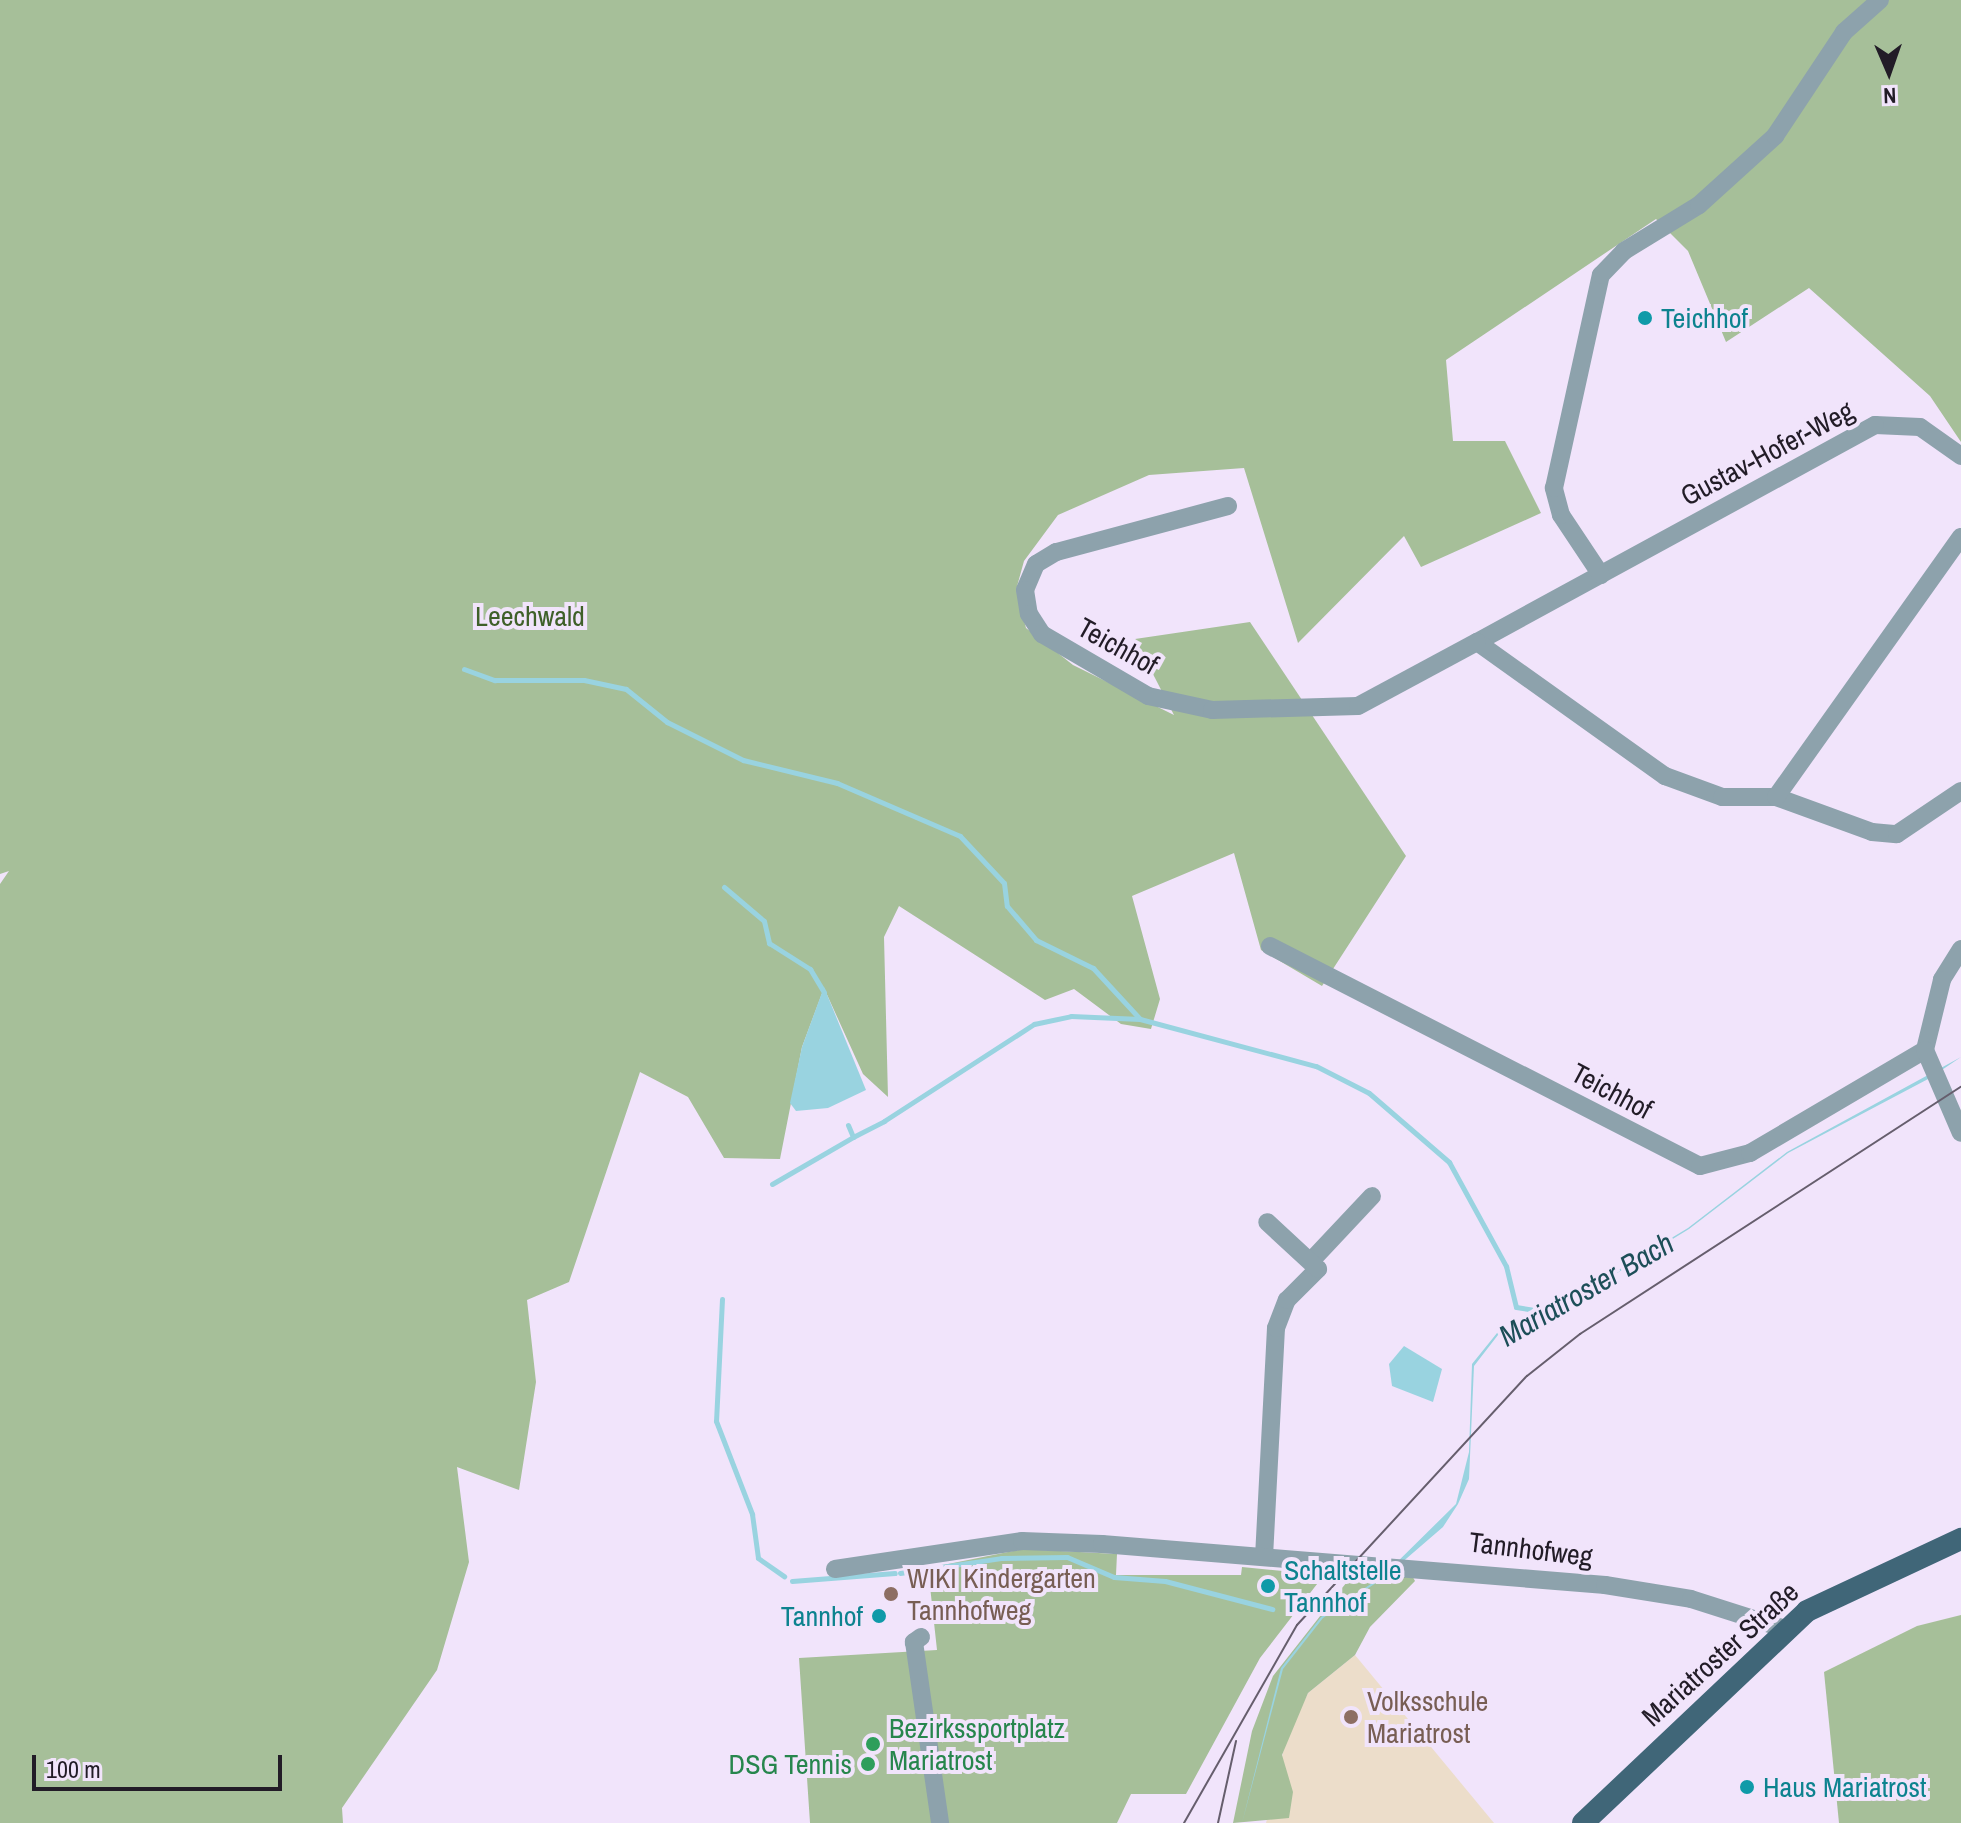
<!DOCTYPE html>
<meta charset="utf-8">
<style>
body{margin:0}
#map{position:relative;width:1961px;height:1823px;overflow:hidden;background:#f1e4fb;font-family:"Archivo Narrow",sans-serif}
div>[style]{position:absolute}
.education>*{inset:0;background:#ecddca}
.green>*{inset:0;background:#a6bf99}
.water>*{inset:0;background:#99d3e0}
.stream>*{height:5px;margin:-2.5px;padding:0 2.5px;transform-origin:2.5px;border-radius:2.5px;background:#99d3e0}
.minor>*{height:18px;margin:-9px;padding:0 9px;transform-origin:9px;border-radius:9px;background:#8da2ac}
.major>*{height:22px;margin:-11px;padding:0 11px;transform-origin:11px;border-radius:11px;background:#406678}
.tram>*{height:2px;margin:-1px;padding:0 1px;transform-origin:1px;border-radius:1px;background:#665e6d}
.dots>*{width:22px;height:22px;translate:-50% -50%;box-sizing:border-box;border:4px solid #f1e4fb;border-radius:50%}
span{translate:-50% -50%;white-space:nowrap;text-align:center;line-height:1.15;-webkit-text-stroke:8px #f1e4fb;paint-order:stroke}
.culture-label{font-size:28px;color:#0d838f}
.left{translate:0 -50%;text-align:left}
.right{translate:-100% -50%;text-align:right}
.street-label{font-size:28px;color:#221c27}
.park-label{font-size:28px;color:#3f6029}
.education-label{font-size:28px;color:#785e54}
.leisure-label{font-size:28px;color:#27864d}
.water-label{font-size:30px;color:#1d4e58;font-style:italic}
.north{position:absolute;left:1849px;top:32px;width:80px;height:80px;-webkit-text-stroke:6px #f1e4fb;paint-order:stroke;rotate:178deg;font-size:22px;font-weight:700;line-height:32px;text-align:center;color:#221c27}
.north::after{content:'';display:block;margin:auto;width:28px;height:36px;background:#221c27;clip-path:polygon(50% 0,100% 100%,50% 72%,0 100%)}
.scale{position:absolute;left:32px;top:1755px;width:250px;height:36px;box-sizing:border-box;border:4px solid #221c27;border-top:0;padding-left:10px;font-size:24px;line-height:28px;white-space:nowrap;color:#221c27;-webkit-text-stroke:6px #f1e4fb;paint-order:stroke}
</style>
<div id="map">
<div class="education">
<i style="clip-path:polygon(1355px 1655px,1494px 1823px,1266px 1823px,1286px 1740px,1308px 1693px)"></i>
</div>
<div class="green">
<i style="clip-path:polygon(0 0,1961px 0,1961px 442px,1930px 396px,1809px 288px,1726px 342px,1688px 251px,1656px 219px,1446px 360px,1453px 441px,1505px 441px,1541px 513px,1421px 567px,1404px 536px,1298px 643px,1244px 468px,1149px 475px,1058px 515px,1024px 561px,1016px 590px,1026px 628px,1073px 665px,1174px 715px,1135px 639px,1250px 622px,1406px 856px,1322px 986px,1261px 950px,1234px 853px,1132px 896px,1160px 999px,1151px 1029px,1121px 1024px,1074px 989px,1045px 1000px,899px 906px,884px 937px,888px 1097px,863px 1074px,824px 988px,802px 1047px,780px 1159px,724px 1158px,688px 1097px,640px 1072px,569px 1282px,527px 1300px,536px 1382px,519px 1490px,457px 1467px,469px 1562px,437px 1670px,342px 1808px,343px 1823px,0 1823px,0 884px,9px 871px,0 874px)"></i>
<i style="clip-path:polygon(1023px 1549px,1117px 1554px,1116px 1575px,1241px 1575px,1242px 1567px,1324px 1575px,1260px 1658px,1186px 1794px,1131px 1794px,1117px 1823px,810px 1823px,799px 1658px,937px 1650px,928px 1568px)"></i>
<i style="clip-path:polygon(1372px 1568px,1410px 1572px,1415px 1581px,1370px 1627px,1355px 1655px,1308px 1693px,1282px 1755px,1293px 1792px,1289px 1818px,1233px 1823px,1252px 1731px,1273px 1676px,1350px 1578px)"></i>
<i style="clip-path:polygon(1961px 1615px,1961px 1823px,1839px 1823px,1824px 1672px,1917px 1626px)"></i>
</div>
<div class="water">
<i style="clip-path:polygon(824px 987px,866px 1090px,828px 1108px,796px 1111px,790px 1103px,802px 1047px)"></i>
<i style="clip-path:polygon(1961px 1057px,1930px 1078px,1788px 1153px,1689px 1229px,1573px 1300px,1498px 1335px,1474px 1366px,1469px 1479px,1458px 1504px,1443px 1527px,1385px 1577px,1323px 1618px,1283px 1669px,1242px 1823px,1281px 1668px,1321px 1617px,1383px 1576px,1456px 1504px,1469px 1452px,1472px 1364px,1497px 1333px,1572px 1298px,1688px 1228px,1787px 1152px)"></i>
<i style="clip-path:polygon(1404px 1346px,1442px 1369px,1433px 1402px,1392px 1386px,1389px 1364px)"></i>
</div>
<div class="stream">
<i style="left:464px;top:669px;width:33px;rotate:20deg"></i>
<i style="left:495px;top:680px;width:89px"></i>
<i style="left:584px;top:680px;width:43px;rotate:12.1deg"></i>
<i style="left:626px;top:689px;width:53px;rotate:38.8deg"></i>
<i style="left:667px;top:722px;width:85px;rotate:26.6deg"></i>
<i style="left:743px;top:760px;width:97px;rotate:13.7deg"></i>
<i style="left:837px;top:783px;width:134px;rotate:23.3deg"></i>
<i style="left:960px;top:836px;width:64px;rotate:46.9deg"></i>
<i style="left:1004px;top:883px;width:23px;rotate:83deg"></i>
<i style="left:1007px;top:906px;width:45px;rotate:49.5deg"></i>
<i style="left:1036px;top:940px;width:64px;rotate:26.2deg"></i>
<i style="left:1093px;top:968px;width:69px;rotate:47.3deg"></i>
<i style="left:1140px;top:1019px;width:182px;rotate:15deg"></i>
<i style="left:1316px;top:1066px;width:59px;rotate:27deg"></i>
<i style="left:1369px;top:1093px;width:106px;rotate:40.8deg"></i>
<i style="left:1449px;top:1162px;width:119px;rotate:61.3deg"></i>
<i style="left:1506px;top:1266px;width:42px;rotate:76.3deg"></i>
<i style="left:1516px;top:1307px;width:30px;rotate:9deg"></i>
<i style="left:724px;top:887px;width:52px;rotate:40.4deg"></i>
<i style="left:764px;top:921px;width:23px;rotate:77deg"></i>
<i style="left:769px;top:943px;width:49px;rotate:32.4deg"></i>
<i style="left:810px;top:969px;width:27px;rotate:59deg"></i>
<i style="left:848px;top:1125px;width:13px;rotate:67deg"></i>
<i style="left:853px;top:1137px;width:35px;rotate:-27deg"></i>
<i style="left:884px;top:1121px;width:179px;rotate:-32.9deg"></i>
<i style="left:1034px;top:1024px;width:38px;rotate:-12deg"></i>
<i style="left:1071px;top:1016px;width:69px;rotate:2.5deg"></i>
<i style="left:772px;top:1184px;width:94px;rotate:-30.1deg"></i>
<i style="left:722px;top:1299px;width:122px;rotate:92.8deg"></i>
<i style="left:716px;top:1421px;width:100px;rotate:68.8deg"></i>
<i style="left:752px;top:1514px;width:44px;rotate:82.2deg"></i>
<i style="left:758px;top:1558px;width:32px;rotate:35deg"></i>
<i style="left:900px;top:1573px;width:102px;rotate:-8.4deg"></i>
<i style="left:1001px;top:1558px;width:66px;rotate:-0.9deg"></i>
<i style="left:1067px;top:1557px;width:51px;rotate:23.1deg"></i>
<i style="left:1114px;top:1577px;width:51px;rotate:4.5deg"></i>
<i style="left:1165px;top:1581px;width:111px;rotate:14.7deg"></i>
<i style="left:792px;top:1581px;width:103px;rotate:-4.4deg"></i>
</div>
<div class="minor">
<i style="left:1961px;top:456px;width:50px;rotate:-144.7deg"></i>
<i style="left:1920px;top:427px;width:45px;rotate:-177.5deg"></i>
<i style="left:1875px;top:425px;width:453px;rotate:151.4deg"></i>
<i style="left:1477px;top:642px;width:231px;rotate:35.5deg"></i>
<i style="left:1665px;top:776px;width:61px;rotate:20.2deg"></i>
<i style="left:1722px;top:797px;width:54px"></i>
<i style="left:1776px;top:797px;width:102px;rotate:20deg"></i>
<i style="left:1872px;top:832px;width:25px;rotate:5deg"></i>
<i style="left:1897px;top:834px;width:77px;rotate:-33.9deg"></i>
<i style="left:1228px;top:506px;width:178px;rotate:165deg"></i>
<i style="left:1056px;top:552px;width:23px;rotate:149deg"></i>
<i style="left:1036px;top:564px;width:28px;rotate:113deg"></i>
<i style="left:1025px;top:590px;width:24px;rotate:81deg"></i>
<i style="left:1029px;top:614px;width:24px;rotate:57deg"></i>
<i style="left:1042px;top:634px;width:123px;rotate:30.3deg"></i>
<i style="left:1148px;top:696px;width:66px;rotate:12.3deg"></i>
<i style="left:1212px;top:710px;width:146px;rotate:-1.6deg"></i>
<i style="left:1358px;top:706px;width:135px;rotate:-28.3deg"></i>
<i style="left:1601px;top:575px;width:72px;rotate:-123.7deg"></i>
<i style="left:1561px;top:515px;width:28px;rotate:-105deg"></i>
<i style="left:1554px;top:488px;width:218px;rotate:-77.6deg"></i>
<i style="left:1601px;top:275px;width:33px;rotate:-46deg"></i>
<i style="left:1624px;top:251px;width:88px;rotate:-31.5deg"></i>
<i style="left:1699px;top:205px;width:103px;rotate:-42.2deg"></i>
<i style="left:1775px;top:136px;width:125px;rotate:-56.4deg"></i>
<i style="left:1844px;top:32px;width:48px;rotate:-41.6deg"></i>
<i style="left:1776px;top:797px;width:319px;rotate:-54.6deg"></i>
<i style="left:1270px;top:946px;width:483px;rotate:27.1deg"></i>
<i style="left:1700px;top:1166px;width:52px;rotate:-14.6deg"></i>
<i style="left:1750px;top:1153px;width:203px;rotate:-30.5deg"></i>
<i style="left:1961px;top:949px;width:36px;rotate:122deg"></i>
<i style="left:1942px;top:980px;width:72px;rotate:103.7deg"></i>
<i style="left:1925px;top:1050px;width:90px;rotate:66.6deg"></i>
<i style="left:1311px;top:1261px;width:89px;rotate:-46.8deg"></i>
<i style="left:1264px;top:1557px;width:229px;rotate:-87deg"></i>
<i style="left:1276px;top:1328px;width:30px;rotate:-69deg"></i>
<i style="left:1287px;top:1300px;width:44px;rotate:-45deg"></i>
<i style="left:1318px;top:1269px;width:69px;rotate:-137.3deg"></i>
<i style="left:835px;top:1569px;width:189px;rotate:-8.5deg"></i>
<i style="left:1022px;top:1541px;width:80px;rotate:2.1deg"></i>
<i style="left:1102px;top:1544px;width:505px;rotate:4.66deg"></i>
<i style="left:1605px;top:1585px;width:87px;rotate:9.2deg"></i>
<i style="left:1691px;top:1599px;width:99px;rotate:17.7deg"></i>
<i style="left:921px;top:1637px;width:9px;rotate:144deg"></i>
<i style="left:914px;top:1642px;width:183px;rotate:81.8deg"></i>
</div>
<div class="major">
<i style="left:1583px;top:1823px;width:308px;rotate:-43.4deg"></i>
<i style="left:1807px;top:1611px;width:170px;rotate:-25.1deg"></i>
</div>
<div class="tram">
<i style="left:1184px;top:1823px;width:228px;rotate:-60.3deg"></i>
<i style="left:1297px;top:1625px;width:339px;rotate:-47.3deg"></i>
<i style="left:1527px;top:1376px;width:68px;rotate:-38.4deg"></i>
<i style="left:1580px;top:1334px;width:454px;rotate:-33deg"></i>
<i style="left:1218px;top:1823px;width:84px;rotate:-77.6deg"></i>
</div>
<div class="dots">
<i style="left:1645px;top:318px;background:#0f9aa8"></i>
<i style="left:1268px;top:1586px;background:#0f9aa8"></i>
<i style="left:891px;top:1594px;background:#8d6e63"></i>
<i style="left:879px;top:1616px;background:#0f9aa8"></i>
<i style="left:1351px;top:1717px;background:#8d6e63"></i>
<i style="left:873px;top:1744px;background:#2e9e5b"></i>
<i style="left:868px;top:1764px;background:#2e9e5b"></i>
<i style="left:1747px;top:1787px;background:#0f9aa8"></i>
</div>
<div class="culture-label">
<span class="left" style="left:1661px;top:318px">Teichhof</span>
<span class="left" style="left:1284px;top:1586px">Schaltstelle<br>Tannhof</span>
<span class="right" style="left:863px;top:1616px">Tannhof</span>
<span class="left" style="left:1763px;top:1787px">Haus Mariatrost</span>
</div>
<div class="street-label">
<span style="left:1767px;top:453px;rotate:-28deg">Gustav-Hofer-Weg</span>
<span style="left:1118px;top:646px;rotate:29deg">Teichhof</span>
<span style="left:1612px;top:1091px;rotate:28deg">Teichhof</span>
<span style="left:1531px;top:1549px;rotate:7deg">Tannhofweg</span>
<span style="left:1720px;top:1654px;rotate:-42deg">Mariatroster Straße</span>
</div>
<div class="park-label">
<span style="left:530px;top:616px">Leechwald</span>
</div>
<div class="education-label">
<span class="left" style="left:907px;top:1594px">WIKI Kindergarten<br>Tannhofweg</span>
<span class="left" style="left:1367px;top:1717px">Volksschule<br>Mariatrost</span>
</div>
<div class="leisure-label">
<span class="left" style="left:889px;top:1744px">Bezirkssportplatz<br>Mariatrost</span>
<span class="right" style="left:852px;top:1764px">DSG Tennis</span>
</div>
<div class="water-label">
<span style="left:1586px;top:1289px;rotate:-30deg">Mariatroster Bach</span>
</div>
<div class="north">N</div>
<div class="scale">100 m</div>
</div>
